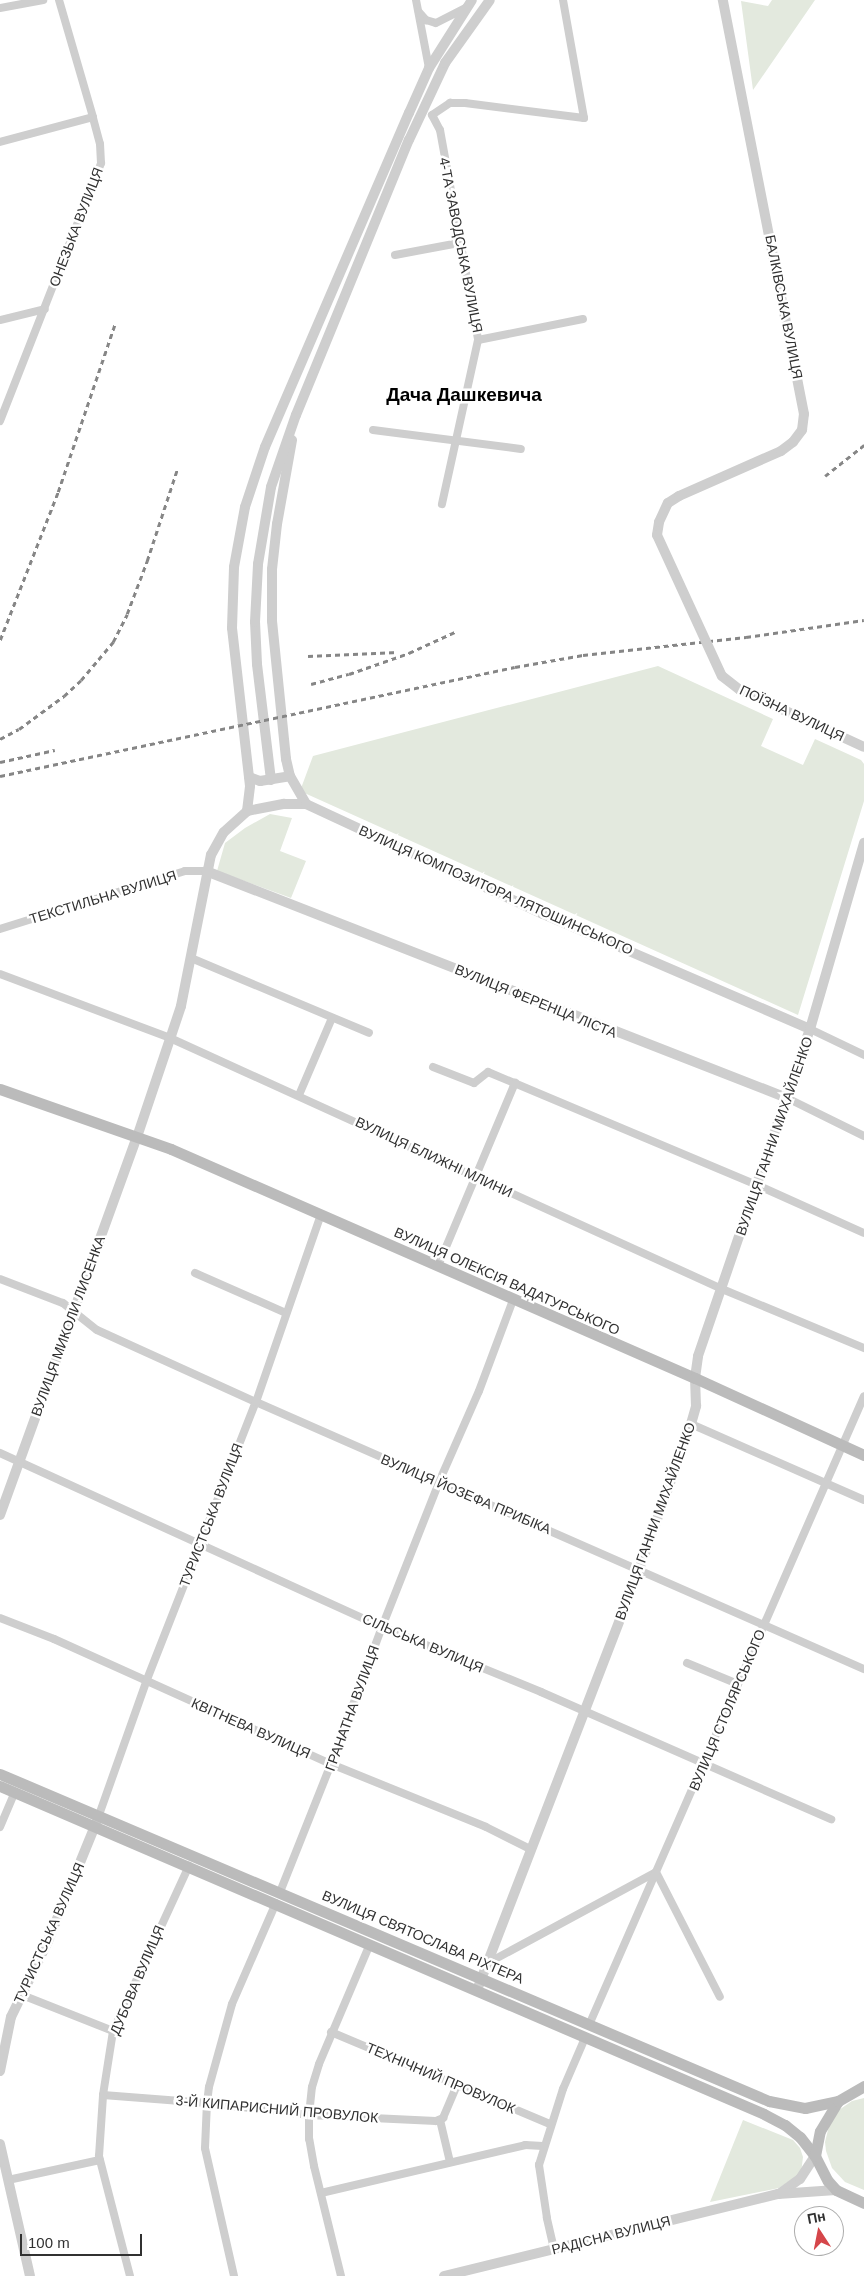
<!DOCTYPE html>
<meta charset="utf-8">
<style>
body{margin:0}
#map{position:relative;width:864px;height:2276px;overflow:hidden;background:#fff;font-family:Helvetica,sans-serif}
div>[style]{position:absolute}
.green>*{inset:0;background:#e3e9de}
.minor>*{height:8px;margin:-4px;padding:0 4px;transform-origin:4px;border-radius:4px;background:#cecece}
.tertiary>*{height:10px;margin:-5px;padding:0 5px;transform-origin:5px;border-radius:5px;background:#cecece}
.secondary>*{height:11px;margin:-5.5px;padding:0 5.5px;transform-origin:5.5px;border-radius:5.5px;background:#bbb}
.rail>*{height:2.5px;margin-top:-1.25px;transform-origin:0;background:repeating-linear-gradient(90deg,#868686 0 5px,transparent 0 9px)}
.tertiary-bridge>*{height:10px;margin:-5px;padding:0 5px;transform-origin:5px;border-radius:5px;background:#cecece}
span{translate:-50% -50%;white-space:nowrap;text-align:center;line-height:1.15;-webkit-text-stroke:5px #fff;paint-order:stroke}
.street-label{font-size:14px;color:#313131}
.district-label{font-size:19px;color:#000;font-weight:700}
.north{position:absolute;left:794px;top:2206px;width:50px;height:50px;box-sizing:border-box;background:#fff;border:1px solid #adadad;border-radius:50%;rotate:349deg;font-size:14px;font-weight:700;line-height:20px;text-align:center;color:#313131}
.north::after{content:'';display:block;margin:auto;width:18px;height:22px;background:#d5464a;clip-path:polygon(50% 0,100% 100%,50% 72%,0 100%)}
.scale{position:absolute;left:20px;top:2234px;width:122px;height:22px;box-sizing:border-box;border:2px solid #313131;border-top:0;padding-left:6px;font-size:15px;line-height:18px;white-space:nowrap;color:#313131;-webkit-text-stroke:4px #fff;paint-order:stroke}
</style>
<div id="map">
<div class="green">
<i style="clip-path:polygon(772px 0,815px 0,753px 90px,741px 1px,768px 6px)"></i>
<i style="clip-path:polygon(658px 666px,773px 719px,761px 746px,803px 765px,815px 739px,861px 760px,864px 764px,864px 801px,798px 1015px,300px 791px,313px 756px)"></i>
<i style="clip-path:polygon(270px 814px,292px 818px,280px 851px,306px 861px,291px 898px,217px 871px,225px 843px,245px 828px)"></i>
<i style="clip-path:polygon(864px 2098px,864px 2190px,845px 2182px,832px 2168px,826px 2151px,825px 2142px,829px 2126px,839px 2110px,852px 2101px)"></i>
<i style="clip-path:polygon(743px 2120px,793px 2140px,800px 2148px,803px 2157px,801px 2173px,779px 2188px,710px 2202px)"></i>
</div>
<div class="minor">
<i style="left:416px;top:0;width:69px;rotate:79.2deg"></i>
<i style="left:0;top:8px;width:44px;rotate:-10.5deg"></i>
<i style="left:419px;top:12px;width:11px;rotate:49deg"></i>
<i style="left:426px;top:20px;width:10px;rotate:17deg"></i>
<i style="left:436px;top:23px;width:35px;rotate:-27deg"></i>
<i style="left:432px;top:115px;width:17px;rotate:62deg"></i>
<i style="left:440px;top:130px;width:213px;rotate:79.7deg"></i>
<i style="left:478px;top:340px;width:168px;rotate:102.4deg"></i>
<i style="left:432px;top:115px;width:22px;rotate:-34deg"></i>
<i style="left:450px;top:103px;width:15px"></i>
<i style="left:465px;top:103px;width:120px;rotate:7.2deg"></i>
<i style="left:584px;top:118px;width:120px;rotate:-100.1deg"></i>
<i style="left:0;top:142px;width:96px;rotate:-15deg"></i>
<i style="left:395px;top:255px;width:65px;rotate:-10.6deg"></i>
<i style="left:0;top:320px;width:46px;rotate:-13.7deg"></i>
<i style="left:478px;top:340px;width:107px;rotate:-11.3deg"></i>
<i style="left:0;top:421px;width:277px;rotate:-68.6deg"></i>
<i style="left:101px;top:163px;width:19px;rotate:-93deg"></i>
<i style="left:100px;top:144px;width:28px;rotate:-105deg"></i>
<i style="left:93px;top:117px;width:122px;rotate:-106.2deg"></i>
<i style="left:373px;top:430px;width:149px;rotate:7.3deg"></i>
<i style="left:0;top:929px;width:194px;rotate:-17.4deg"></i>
<i style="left:185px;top:871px;width:21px"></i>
<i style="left:191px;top:958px;width:193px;rotate:22.8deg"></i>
<i style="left:0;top:974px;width:182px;rotate:20.6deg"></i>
<i style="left:170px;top:1038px;width:606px;rotate:24.45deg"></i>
<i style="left:722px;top:1289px;width:154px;rotate:22.6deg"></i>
<i style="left:810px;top:1029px;width:60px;rotate:25.7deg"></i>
<i style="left:433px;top:1067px;width:44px;rotate:21.3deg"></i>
<i style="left:474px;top:1083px;width:18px;rotate:-38deg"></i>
<i style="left:488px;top:1072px;width:292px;rotate:22.8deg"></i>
<i style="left:757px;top:1185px;width:117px;rotate:24.2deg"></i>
<i style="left:299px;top:1095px;width:84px;rotate:-66.8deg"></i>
<i style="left:787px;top:1098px;width:86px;rotate:26.3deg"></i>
<i style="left:438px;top:1266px;width:199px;rotate:-67.2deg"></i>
<i style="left:195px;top:1273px;width:99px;rotate:23.7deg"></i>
<i style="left:0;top:1279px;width:67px;rotate:20.9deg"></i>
<i style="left:63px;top:1303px;width:43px;rotate:38.5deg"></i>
<i style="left:97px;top:1330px;width:175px;rotate:24.4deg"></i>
<i style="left:256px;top:1402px;width:664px;rotate:23.71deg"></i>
<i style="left:691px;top:1424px;width:189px;rotate:23.7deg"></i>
<i style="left:0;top:1453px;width:420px;rotate:24.5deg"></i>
<i style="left:382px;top:1627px;width:172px;rotate:22.2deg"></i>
<i style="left:541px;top:1692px;width:317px;rotate:23.7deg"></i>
<i style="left:0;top:1618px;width:58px;rotate:21.3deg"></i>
<i style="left:54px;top:1639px;width:304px;rotate:24.3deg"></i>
<i style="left:331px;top:1764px;width:167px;rotate:22.1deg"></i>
<i style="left:486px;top:1827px;width:49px;rotate:26.6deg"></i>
<i style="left:687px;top:1663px;width:55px;rotate:22.4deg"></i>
<i style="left:99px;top:1815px;width:141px;rotate:-70.5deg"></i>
<i style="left:146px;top:1682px;width:301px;rotate:-68.6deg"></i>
<i style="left:256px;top:1402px;width:199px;rotate:-70.9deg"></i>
<i style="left:0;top:1827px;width:38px;rotate:-67deg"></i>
<i style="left:280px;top:1892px;width:138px;rotate:-68.3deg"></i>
<i style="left:331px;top:1764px;width:146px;rotate:-69.6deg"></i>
<i style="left:382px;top:1627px;width:156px;rotate:-68.5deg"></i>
<i style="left:439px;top:1482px;width:99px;rotate:-66.3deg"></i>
<i style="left:479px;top:1391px;width:97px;rotate:-69.5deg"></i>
<i style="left:486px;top:1964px;width:193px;rotate:-28.4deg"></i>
<i style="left:656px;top:1872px;width:140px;rotate:62.9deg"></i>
<i style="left:22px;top:1995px;width:98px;rotate:21.6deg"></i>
<i style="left:589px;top:2025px;width:686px;rotate:-66.38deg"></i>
<i style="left:331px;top:2032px;width:238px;rotate:22.8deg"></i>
<i style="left:103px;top:2095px;width:104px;rotate:4.4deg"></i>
<i style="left:207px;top:2103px;width:103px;rotate:6.7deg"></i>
<i style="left:309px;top:2115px;width:127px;rotate:2.7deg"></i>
<i style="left:436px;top:2121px;width:8px;rotate:-23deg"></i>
<i style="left:443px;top:2118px;width:36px;rotate:-67deg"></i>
<i style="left:440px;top:2120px;width:43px;rotate:76.6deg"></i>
<i style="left:8px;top:2180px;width:94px;rotate:-12.3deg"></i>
<i style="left:321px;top:2193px;width:210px;rotate:-13.2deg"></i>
<i style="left:525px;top:2145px;width:18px;rotate:3deg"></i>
<i style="left:554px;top:2249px;width:32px;rotate:-103deg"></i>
<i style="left:547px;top:2218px;width:54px;rotate:-98.6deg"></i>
<i style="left:539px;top:2165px;width:80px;rotate:-72.5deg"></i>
<i style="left:563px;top:2089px;width:56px;rotate:-66.7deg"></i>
<i style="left:130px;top:2276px;width:124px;rotate:-104.5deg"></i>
<i style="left:99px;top:2156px;width:61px;rotate:-86.2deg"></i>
<i style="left:103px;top:2095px;width:65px;rotate:-81.1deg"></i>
<i style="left:113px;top:2031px;width:182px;rotate:-65.3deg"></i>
<i style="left:234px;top:2276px;width:131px;rotate:-102.8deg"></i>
<i style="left:205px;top:2148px;width:45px;rotate:-87.5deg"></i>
<i style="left:207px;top:2103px;width:16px;rotate:-83deg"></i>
<i style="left:209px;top:2087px;width:86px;rotate:-74.5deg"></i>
<i style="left:232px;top:2004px;width:110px;rotate:-66.5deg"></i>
<i style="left:341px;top:2276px;width:113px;rotate:-103.8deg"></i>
<i style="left:314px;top:2166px;width:27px;rotate:-100deg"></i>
<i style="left:309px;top:2139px;width:24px;rotate:-90deg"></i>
<i style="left:309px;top:2115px;width:28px;rotate:-84deg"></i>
<i style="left:312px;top:2087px;width:24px;rotate:-73deg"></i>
<i style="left:319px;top:2064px;width:130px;rotate:-67deg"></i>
</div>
<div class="tertiary">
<i style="left:292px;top:440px;width:85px;rotate:100.1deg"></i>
<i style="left:277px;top:524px;width:45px;rotate:96.3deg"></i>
<i style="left:272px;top:569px;width:52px;rotate:90deg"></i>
<i style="left:272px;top:621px;width:139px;rotate:84.2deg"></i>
<i style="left:286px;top:759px;width:17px;rotate:77deg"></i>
<i style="left:290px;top:776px;width:32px;rotate:60deg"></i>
<i style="left:657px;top:535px;width:13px;rotate:-81deg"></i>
<i style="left:659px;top:522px;width:21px;rotate:-65deg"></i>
<i style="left:668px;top:503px;width:13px;rotate:-32deg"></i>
<i style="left:679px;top:496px;width:111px;rotate:-23.8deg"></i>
<i style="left:781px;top:451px;width:15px;rotate:-37deg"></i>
<i style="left:793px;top:442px;width:15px;rotate:-53deg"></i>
<i style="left:802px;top:430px;width:16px;rotate:-83deg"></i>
<i style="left:804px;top:414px;width:422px;rotate:-101.1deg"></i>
<i style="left:722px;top:676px;width:23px;rotate:38deg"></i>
<i style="left:740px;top:690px;width:136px;rotate:24.7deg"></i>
<i style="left:249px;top:777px;width:12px;rotate:20deg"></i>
<i style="left:260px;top:781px;width:30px;rotate:-9deg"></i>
<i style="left:271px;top:780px;width:117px;rotate:-96.9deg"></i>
<i style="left:257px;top:664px;width:42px;rotate:-92.7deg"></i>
<i style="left:255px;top:622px;width:58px;rotate:-87deg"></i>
<i style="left:258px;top:564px;width:78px;rotate:-80.4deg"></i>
<i style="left:271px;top:487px;width:76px;rotate:-70.9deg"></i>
<i style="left:296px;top:415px;width:297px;rotate:-67.7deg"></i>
<i style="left:409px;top:140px;width:85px;rotate:-64.9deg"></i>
<i style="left:445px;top:63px;width:77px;rotate:-54.5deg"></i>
<i style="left:247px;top:811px;width:25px;rotate:-83deg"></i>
<i style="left:250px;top:786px;width:159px;rotate:-96.5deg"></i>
<i style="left:232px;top:628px;width:61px;rotate:-88.1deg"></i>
<i style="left:234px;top:567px;width:61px;rotate:-79.6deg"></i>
<i style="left:245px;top:507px;width:63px;rotate:-71.6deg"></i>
<i style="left:265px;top:447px;width:364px;rotate:-66.7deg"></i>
<i style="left:409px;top:113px;width:49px;rotate:-66deg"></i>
<i style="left:429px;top:68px;width:80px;rotate:-57.7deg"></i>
<i style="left:206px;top:871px;width:624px;rotate:21.34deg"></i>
<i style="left:0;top:1515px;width:402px;rotate:-70.1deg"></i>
<i style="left:137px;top:1137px;width:138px;rotate:-71.4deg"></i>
<i style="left:181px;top:1006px;width:154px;rotate:-78.8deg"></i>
<i style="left:211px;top:855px;width:26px;rotate:-61deg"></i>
<i style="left:224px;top:832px;width:31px;rotate:-42deg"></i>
<i style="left:247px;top:811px;width:38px;rotate:-11deg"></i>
<i style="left:284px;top:804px;width:22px"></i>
<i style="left:306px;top:804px;width:261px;rotate:24.9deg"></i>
<i style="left:543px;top:914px;width:291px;rotate:23.3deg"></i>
<i style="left:477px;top:1990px;width:450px;rotate:-68.9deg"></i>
<i style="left:639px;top:1570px;width:155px;rotate:-70.4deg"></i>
<i style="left:691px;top:1424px;width:19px;rotate:-74deg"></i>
<i style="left:696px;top:1406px;width:28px;rotate:-92deg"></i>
<i style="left:695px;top:1378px;width:22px;rotate:-82deg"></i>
<i style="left:698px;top:1356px;width:346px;rotate:-71.1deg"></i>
<i style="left:810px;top:1029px;width:194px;rotate:-73.8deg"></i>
<i style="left:0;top:2071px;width:55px;rotate:-78.5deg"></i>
<i style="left:11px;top:2017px;width:85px;rotate:-64deg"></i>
<i style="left:48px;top:1941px;width:130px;rotate:-67.8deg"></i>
<i style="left:0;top:2144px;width:135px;rotate:77.2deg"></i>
<i style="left:779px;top:2194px;width:26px;rotate:-36deg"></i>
<i style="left:800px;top:2179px;width:27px;rotate:-57deg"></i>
<i style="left:444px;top:2276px;width:344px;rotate:-13.8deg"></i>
<i style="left:778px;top:2194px;width:58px;rotate:-3.9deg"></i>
</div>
<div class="secondary">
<i style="left:0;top:1089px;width:181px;rotate:19.3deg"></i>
<i style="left:171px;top:1149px;width:572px;rotate:23.61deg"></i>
<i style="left:695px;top:1378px;width:186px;rotate:24.5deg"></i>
<i style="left:0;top:1774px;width:836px;rotate:23.04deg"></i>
<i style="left:769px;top:2101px;width:37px;rotate:11deg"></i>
<i style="left:805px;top:2108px;width:34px;rotate:-12deg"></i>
<i style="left:0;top:1786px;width:831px;rotate:23.23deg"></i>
<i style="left:764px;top:2114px;width:24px;rotate:28deg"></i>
<i style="left:785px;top:2125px;width:19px;rotate:39deg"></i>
<i style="left:800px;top:2137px;width:24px;rotate:52deg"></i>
<i style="left:815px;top:2156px;width:28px;rotate:63deg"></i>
<i style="left:828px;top:2181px;width:12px;rotate:48deg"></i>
<i style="left:836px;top:2190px;width:31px;rotate:25deg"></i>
<i style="left:815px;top:2156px;width:25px;rotate:-79deg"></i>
<i style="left:820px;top:2131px;width:35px;rotate:-59deg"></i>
<i style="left:838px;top:2101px;width:30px;rotate:-30deg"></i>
</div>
<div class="rail">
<i style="left:825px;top:476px;width:50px;rotate:-38.5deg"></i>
<i style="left:0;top:640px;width:159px;rotate:-68.6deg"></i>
<i style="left:58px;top:492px;width:177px;rotate:-71.3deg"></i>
<i style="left:308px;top:656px;width:90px;rotate:-2.5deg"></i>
<i style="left:311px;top:684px;width:39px;rotate:-15deg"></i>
<i style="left:349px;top:674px;width:64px;rotate:-19.3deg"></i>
<i style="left:409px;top:653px;width:53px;rotate:-24.6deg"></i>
<i style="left:0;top:739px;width:21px;rotate:-28deg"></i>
<i style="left:19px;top:729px;width:56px;rotate:-36.3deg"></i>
<i style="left:64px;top:696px;width:23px;rotate:-43deg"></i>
<i style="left:81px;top:680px;width:50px;rotate:-49.9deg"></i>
<i style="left:113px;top:642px;width:31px;rotate:-63deg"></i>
<i style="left:127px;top:614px;width:57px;rotate:-69.3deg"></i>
<i style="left:147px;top:561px;width:96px;rotate:-71.8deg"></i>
<i style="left:0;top:762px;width:56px;rotate:-12.3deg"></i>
<i style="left:0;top:776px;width:526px;rotate:-11.95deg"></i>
<i style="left:515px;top:667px;width:69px;rotate:-10deg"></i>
<i style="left:583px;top:655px;width:164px;rotate:-6.3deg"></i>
<i style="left:746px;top:637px;width:119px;rotate:-8.2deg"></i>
</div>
<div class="tertiary-bridge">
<i style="left:657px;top:535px;width:155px;rotate:65.3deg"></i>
</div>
<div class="street-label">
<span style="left:76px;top:227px;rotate:-69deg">ОНЕЗЬКА ВУЛИЦЯ</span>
<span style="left:461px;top:245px;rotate:79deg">4-ТА ЗАВОДСЬКА ВУЛИЦЯ</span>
<span style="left:784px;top:307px;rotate:79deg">БАЛКІВСЬКА ВУЛИЦЯ</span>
<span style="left:792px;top:713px;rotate:25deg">ПОЇЗНА ВУЛИЦЯ</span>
<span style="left:496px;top:890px;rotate:24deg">ВУЛИЦЯ КОМПОЗИТОРА ЛЯТОШИНСЬКОГО</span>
<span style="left:103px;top:897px;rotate:-17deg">ТЕКСТИЛЬНА ВУЛИЦЯ</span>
<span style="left:536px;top:1001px;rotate:22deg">ВУЛИЦЯ ФЕРЕНЦА ЛІСТА</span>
<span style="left:774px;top:1136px;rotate:-71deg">ВУЛИЦЯ ГАННИ МИХАЙЛЕНКО</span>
<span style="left:434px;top:1157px;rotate:25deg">ВУЛИЦЯ БЛИЖНІ МЛИНИ</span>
<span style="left:507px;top:1281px;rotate:24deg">ВУЛИЦЯ ОЛЕКСІЯ ВАДАТУРСЬКОГО</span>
<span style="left:68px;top:1326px;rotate:-70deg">ВУЛИЦЯ МИКОЛИ ЛИСЕНКА</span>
<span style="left:466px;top:1494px;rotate:23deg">ВУЛИЦЯ ЙОЗЕФА ПРИБІКА</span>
<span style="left:211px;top:1515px;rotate:-69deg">ТУРИСТСЬКА ВУЛИЦЯ</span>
<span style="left:655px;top:1521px;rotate:-70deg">ВУЛИЦЯ ГАННИ МИХАЙЛЕНКО</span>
<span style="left:423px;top:1643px;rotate:23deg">СІЛЬСЬКА ВУЛИЦЯ</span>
<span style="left:352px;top:1708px;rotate:-70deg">ГРАНАТНА ВУЛИЦЯ</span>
<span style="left:727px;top:1710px;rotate:-67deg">ВУЛИЦЯ СТОЛЯРСЬКОГО</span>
<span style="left:251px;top:1728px;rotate:24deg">КВІТНЕВА ВУЛИЦЯ</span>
<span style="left:49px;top:1933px;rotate:-66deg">ТУРИСТСЬКА ВУЛИЦЯ</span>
<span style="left:423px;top:1937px;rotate:23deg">ВУЛИЦЯ СВЯТОСЛАВА РІХТЕРА</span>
<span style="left:137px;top:1980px;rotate:-67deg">ДУБОВА ВУЛИЦЯ</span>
<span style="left:441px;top:2078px;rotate:23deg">ТЕХНІЧНИЙ ПРОВУЛОК</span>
<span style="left:277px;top:2109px;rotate:5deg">3-Й КИПАРИСНИЙ ПРОВУЛОК</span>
<span style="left:611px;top:2235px;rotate:-14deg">РАДІСНА ВУЛИЦЯ</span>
</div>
<div class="district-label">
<span style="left:464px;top:395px">Дача Дашкевича</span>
</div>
<div class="north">Пн</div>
<div class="scale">100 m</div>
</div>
